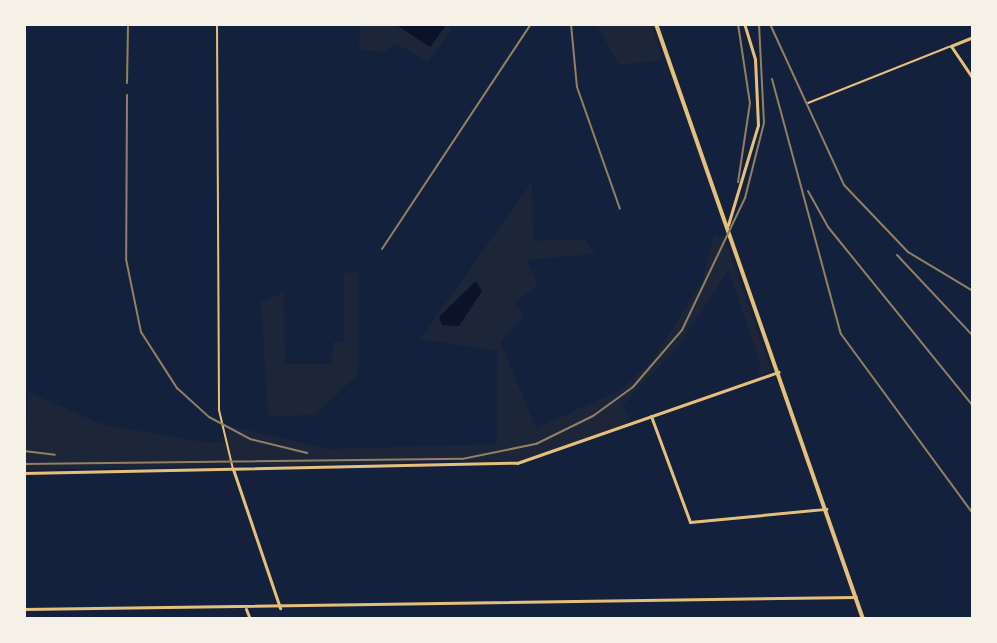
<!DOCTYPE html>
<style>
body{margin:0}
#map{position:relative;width:997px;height:643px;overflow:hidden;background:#14213d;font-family:Lato,sans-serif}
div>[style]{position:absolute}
.green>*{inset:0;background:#1d2539}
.water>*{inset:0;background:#0b132b}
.service>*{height:2px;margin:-1px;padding:0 1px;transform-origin:1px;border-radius:1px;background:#e5c07b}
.minor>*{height:3px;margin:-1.5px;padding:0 1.5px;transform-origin:1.5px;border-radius:1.5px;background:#e5c07b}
.tertiary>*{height:4px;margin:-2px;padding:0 2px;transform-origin:2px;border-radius:2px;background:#e5c07b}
.rail>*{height:2px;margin:-1px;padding:0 1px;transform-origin:1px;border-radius:1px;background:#918062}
span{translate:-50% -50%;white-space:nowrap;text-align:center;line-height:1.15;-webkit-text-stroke:7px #f6f1e7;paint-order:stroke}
.frame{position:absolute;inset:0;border:26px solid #f6f1e7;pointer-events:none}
</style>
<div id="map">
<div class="green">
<i style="clip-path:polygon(360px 24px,395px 24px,430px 47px,447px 24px,452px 29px,428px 62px,395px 43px,384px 52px,359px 50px)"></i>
<i style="clip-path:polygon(596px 24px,651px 24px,663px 60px,619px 65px)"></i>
<i style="clip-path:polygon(532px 182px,533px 241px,584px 239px,595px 254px,527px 260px,538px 285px,515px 303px,524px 316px,500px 341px,536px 428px,621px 390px,651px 362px,702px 282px,714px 235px,724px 237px,772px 371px,758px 376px,761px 364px,728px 271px,679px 346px,623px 405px,631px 423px,532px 460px,24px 470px,28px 392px,104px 425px,210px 443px,224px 442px,230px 426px,328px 449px,497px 444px,497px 351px,420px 339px)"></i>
<i style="clip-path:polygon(358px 272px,358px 374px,316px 415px,268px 416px,261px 302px,284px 292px,285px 364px,331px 364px,333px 342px,344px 342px,344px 273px)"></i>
</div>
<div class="water">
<i style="clip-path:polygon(395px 24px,447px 24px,430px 47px)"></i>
<i style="clip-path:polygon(476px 281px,482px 291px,459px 326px,442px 325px,439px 317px)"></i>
</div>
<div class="service">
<i style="left:217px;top:24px;width:386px;rotate:89.7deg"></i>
<i style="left:219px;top:410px;width:61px;rotate:76.7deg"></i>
<i style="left:808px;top:103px;width:152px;rotate:-21.7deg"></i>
</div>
<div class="minor">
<i style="left:973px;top:37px;width:24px;rotate:158deg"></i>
<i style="left:951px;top:46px;width:40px;rotate:56deg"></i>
<i style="left:728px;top:225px;width:104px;rotate:-73.3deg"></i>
<i style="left:758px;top:125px;width:66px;rotate:-92.6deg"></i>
<i style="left:755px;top:59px;width:37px;rotate:-107deg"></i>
<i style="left:651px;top:416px;width:113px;rotate:69.8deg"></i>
<i style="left:690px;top:522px;width:137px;rotate:-5.5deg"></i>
<i style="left:233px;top:469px;width:147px;rotate:71.3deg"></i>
<i style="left:24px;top:473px;width:493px;rotate:-1.2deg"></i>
<i style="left:517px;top:463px;width:277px;rotate:-19.2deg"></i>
<i style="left:24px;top:609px;width:832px;rotate:-0.83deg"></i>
<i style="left:246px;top:609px;width:11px;rotate:68deg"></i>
</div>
<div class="tertiary">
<i style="left:656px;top:24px;width:630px;rotate:70.82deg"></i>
</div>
<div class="rail">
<i style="left:571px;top:24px;width:63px;rotate:84.6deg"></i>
<i style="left:577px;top:87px;width:129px;rotate:70.6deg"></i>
<i style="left:738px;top:24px;width:80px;rotate:81.4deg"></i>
<i style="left:750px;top:103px;width:80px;rotate:98.6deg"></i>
<i style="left:770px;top:24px;width:177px;rotate:65.3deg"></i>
<i style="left:844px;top:185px;width:93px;rotate:46.3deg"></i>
<i style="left:908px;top:252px;width:76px;rotate:31deg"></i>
<i style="left:772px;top:79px;width:264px;rotate:74.9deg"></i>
<i style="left:841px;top:334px;width:223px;rotate:53.7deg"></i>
<i style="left:127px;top:83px;width:59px;rotate:-89deg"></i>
<i style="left:127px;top:95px;width:164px;rotate:90.3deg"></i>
<i style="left:126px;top:259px;width:75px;rotate:78.4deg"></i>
<i style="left:141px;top:332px;width:67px;rotate:57.3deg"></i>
<i style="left:177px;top:388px;width:43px;rotate:42.2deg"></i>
<i style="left:209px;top:417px;width:47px;rotate:28.2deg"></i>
<i style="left:250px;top:439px;width:59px;rotate:13.8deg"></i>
<i style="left:808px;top:191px;width:41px;rotate:60.9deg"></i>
<i style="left:828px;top:227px;width:230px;rotate:51deg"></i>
<i style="left:382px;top:249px;width:270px;rotate:-56.5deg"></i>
<i style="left:897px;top:255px;width:111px;rotate:46.8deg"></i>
<i style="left:24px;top:451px;width:31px;rotate:7deg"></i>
<i style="left:24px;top:464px;width:438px;rotate:-0.7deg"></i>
<i style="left:462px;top:459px;width:76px;rotate:-11.5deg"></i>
<i style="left:536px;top:444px;width:64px;rotate:-26.2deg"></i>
<i style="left:593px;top:416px;width:49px;rotate:-35.9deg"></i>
<i style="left:633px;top:387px;width:75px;rotate:-49.3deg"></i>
<i style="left:682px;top:330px;width:146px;rotate:-64.5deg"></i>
<i style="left:745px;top:198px;width:77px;rotate:-75.8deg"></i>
<i style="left:764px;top:123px;width:99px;rotate:-92.9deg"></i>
</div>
<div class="frame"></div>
</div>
